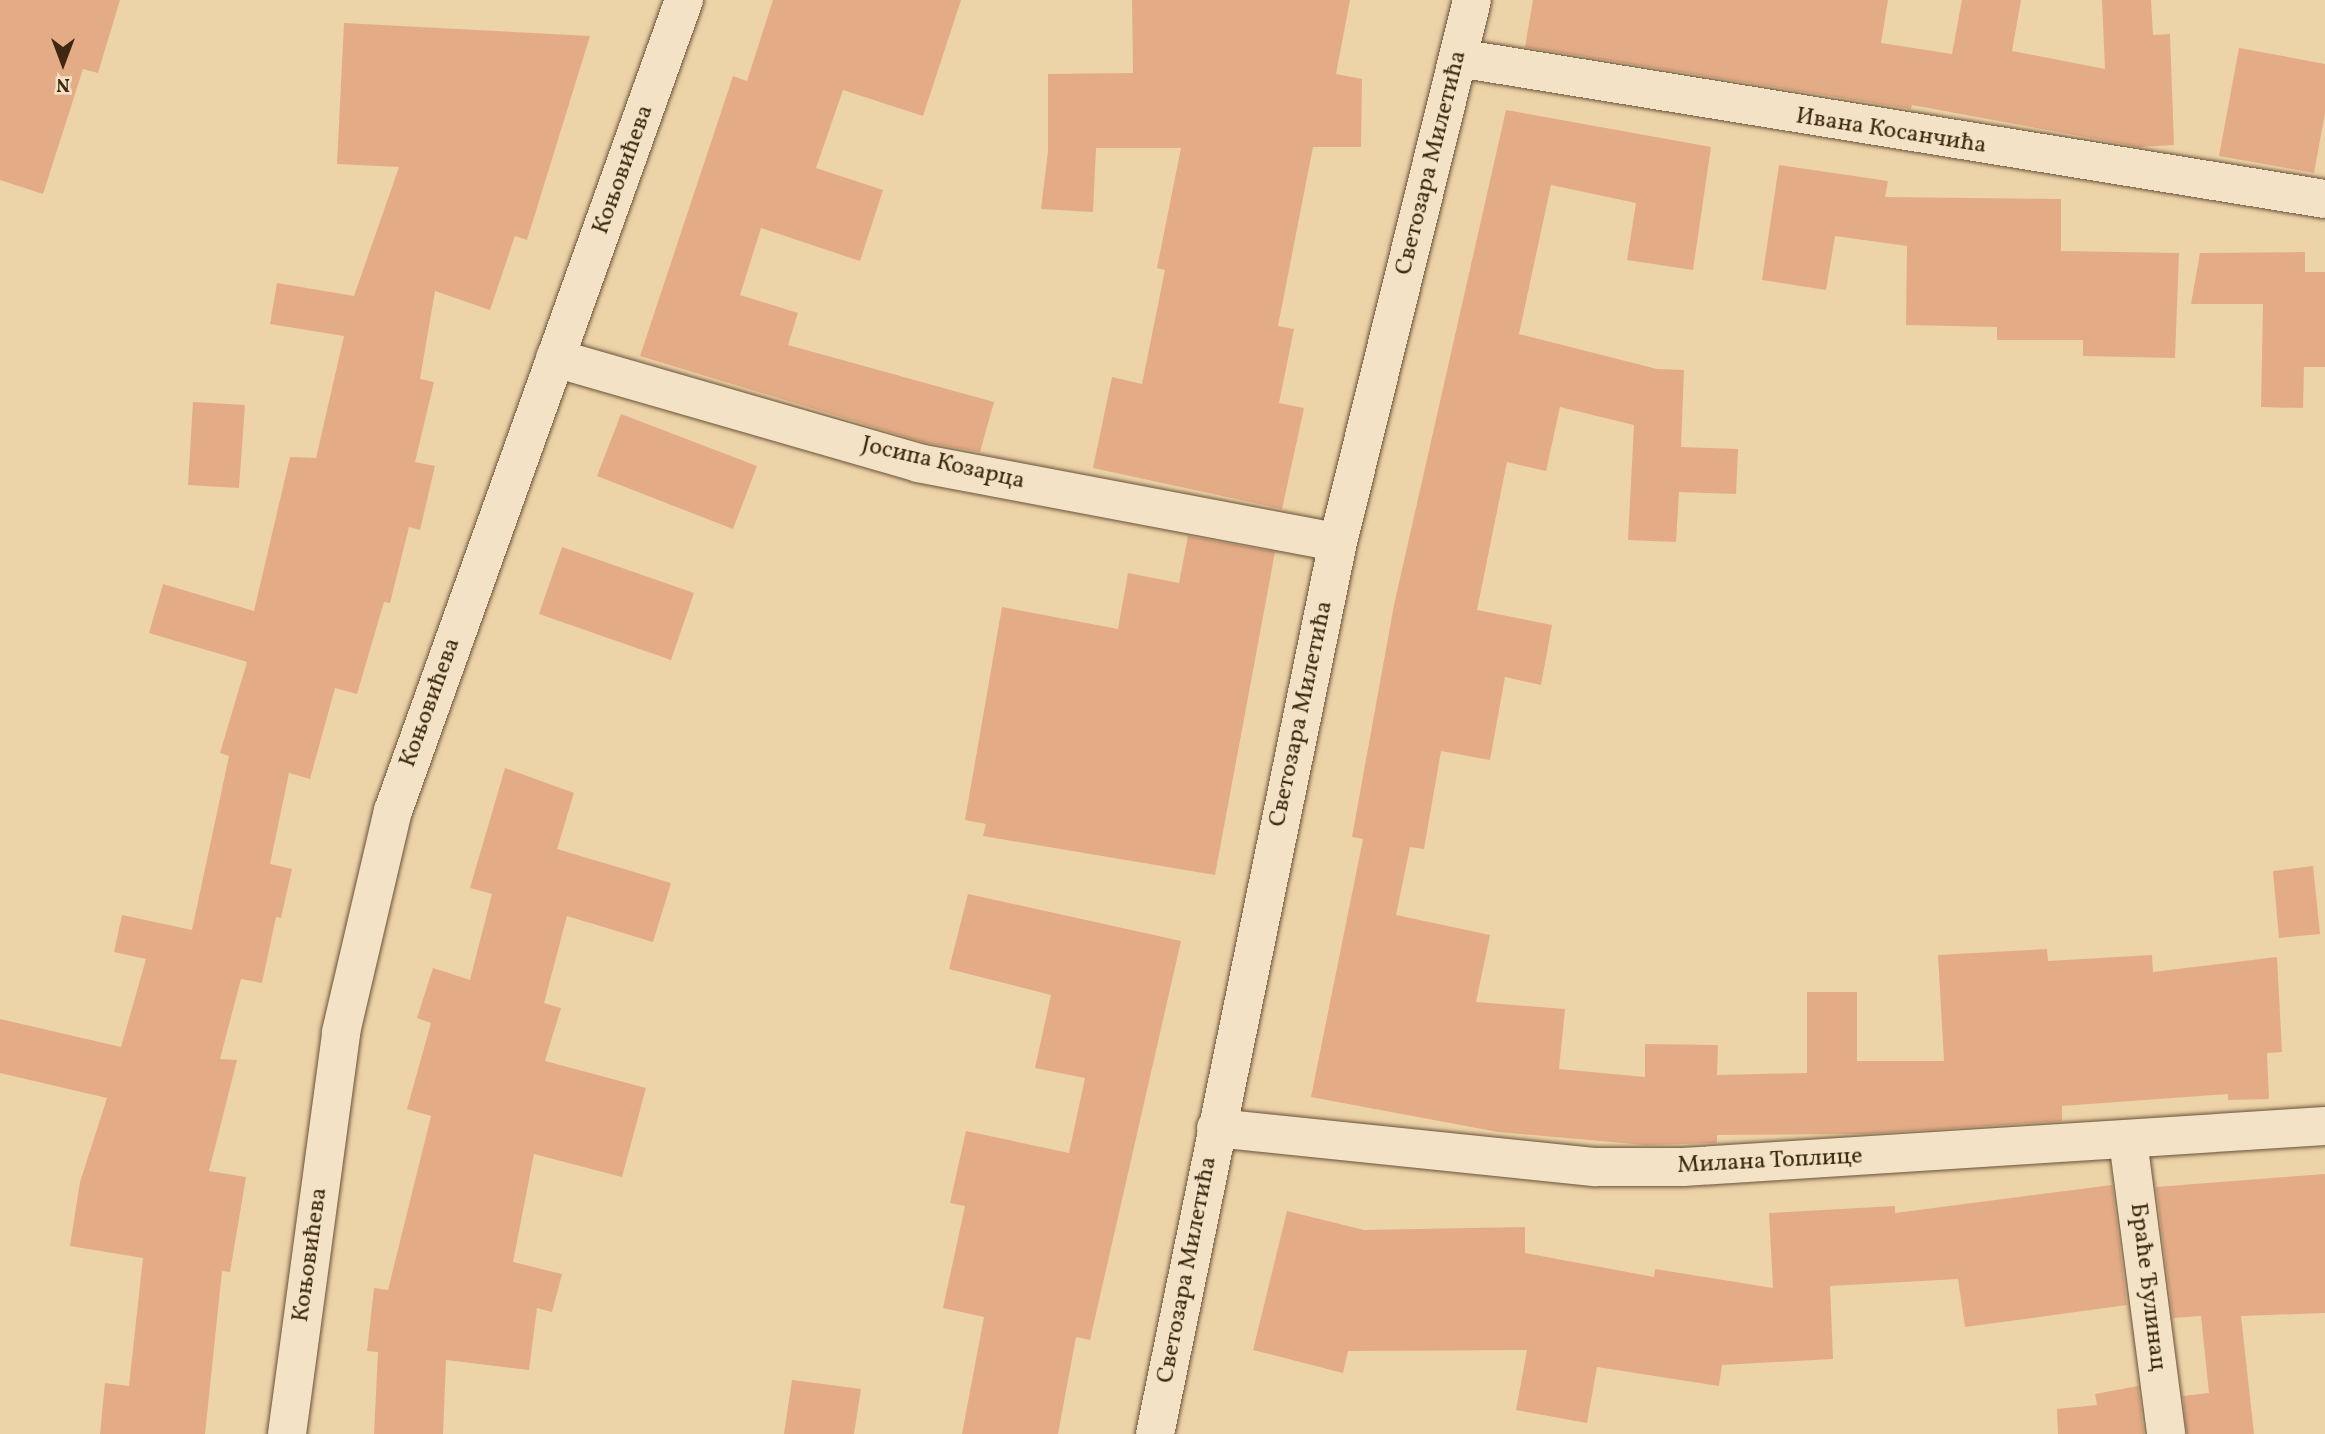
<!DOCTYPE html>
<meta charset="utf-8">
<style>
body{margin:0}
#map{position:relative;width:2325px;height:1434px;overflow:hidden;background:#edd3a8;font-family:Vollkorn,serif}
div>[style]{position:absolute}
.building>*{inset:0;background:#e4ac86}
.roads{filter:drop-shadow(0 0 2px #6a5238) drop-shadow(0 0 2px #6a5238)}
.minor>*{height:38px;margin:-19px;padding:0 19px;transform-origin:19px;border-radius:19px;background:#f3e2c6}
.secondary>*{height:38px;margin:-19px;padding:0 19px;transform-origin:19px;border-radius:19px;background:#f3e2c6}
span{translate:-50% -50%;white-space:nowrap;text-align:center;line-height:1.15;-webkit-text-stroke:5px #f3e2c6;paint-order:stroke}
.street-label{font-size:24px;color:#3f2712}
.north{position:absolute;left:28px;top:28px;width:70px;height:70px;-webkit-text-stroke:5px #f3e2c6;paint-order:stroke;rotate:180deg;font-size:19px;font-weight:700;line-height:28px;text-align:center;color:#3f2712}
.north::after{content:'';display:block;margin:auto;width:24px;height:32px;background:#3f2712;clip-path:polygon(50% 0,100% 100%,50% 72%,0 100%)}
</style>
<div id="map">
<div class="building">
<i style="clip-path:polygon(0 0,120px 0,98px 73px,83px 69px,43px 194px,0 180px)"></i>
<i style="clip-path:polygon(773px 0,961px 0,923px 116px,843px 90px,816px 168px,883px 190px,860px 261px,761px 228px,740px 295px,798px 313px,788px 345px,994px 402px,980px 452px,923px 442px,640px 356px,733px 76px,747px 81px)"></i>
<i style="clip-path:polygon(1132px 0,1350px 0,1336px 74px,1362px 79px,1361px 147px,1313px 147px,1278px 326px,1294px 329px,1279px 403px,1304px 408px,1282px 509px,1093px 468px,1112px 377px,1142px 384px,1165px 270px,1157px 268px,1181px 148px,1096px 148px,1093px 212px,1041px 209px,1048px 151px,1048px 74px,1133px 73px)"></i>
<i style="clip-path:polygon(1533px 0,1888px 0,1881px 43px,1952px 54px,1962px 0,2021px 0,2012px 51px,2105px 69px,2102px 0,2151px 0,2153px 35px,2170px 34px,2174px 145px,2139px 147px,1912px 105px,1911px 109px,1525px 47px)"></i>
<i style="clip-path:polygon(344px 23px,590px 36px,527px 240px,515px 236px,490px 310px,435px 291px,420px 379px,434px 382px,415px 462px,435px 466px,420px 530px,409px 527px,390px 603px,384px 602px,357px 694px,335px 688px,310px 779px,289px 773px,270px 864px,292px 869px,281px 918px,276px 917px,262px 983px,241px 979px,220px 1059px,237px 1060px,209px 1171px,246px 1177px,230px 1272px,222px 1271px,205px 1434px,100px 1434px,105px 1383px,129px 1386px,143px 1258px,70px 1246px,80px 1182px,107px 1098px,0 1073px,0 1019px,121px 1047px,146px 959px,114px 952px,122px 915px,192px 930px,229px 756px,220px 753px,247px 662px,149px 633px,163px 584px,254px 611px,290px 457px,316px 458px,344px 336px,270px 324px,277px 283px,354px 296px,399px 167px,337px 164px)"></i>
<i style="clip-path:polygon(2239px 48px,2325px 64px,2325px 113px,2314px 173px,2219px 156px)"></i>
<i style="clip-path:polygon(1506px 110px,1711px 147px,1693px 270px,1627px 260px,1636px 203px,1551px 185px,1519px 334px,1657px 369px,1684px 370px,1681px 447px,1738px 449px,1736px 494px,1679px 492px,1676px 542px,1628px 540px,1634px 425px,1560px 407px,1546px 471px,1507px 462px,1477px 610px,1552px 625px,1541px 685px,1505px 677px,1490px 760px,1441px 751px,1424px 849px,1410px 847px,1396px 915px,1490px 935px,1476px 1002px,1565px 1009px,1559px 1069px,1645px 1077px,1645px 1044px,1718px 1045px,1717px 1075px,1807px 1073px,1807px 992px,1857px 992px,1857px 1061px,1944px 1061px,1938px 955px,2047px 949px,2048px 961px,2152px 955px,2153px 972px,2277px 957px,2282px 1052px,2267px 1053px,2269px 1099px,2228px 1100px,2228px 1094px,2062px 1106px,2062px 1121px,1864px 1134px,1717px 1135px,1717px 1143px,1645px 1145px,1498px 1132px,1311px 1097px,1363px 839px,1352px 837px,1394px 605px)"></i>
<i style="clip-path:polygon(1779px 165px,1888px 181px,1885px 197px,2061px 199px,2061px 251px,2179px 253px,2175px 358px,2083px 356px,2083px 340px,1997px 340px,1997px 327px,1906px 325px,1907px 246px,1835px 236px,1826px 290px,1762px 280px)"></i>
<i style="clip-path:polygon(2305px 252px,2305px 272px,2325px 272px,2325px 367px,2304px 367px,2303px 408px,2261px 407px,2263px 304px,2191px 304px,2200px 253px)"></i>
<i style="clip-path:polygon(193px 402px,245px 405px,239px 488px,188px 485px)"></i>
<i style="clip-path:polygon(621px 414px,757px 466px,733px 529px,597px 476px)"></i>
<i style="clip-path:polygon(1188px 536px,1275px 552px,1215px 875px,983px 836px,986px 824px,965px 820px,1002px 607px,1118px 629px,1128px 573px,1179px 583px)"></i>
<i style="clip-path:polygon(562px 547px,694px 593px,671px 660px,539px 614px)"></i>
<i style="clip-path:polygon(505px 768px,574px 793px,557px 849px,671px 883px,653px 942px,567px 916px,544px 1003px,561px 1008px,545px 1061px,646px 1088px,622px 1177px,534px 1154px,513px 1262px,562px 1274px,552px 1312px,537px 1308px,529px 1370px,446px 1360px,443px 1434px,374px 1434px,378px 1352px,367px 1351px,374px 1288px,388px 1290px,431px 1116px,407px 1109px,431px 1023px,417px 1018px,433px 968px,470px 980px,492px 894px,470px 888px)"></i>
<i style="clip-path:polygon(2313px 866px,2320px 934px,2279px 938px,2273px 871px)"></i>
<i style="clip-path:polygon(968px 894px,1181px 941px,1090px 1340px,1076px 1337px,1058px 1434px,962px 1434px,984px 1317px,943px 1308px,965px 1206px,950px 1203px,966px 1131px,1069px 1153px,1085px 1078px,1035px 1068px,1051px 995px,949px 969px)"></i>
<i style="clip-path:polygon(2325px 1174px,2325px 1313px,2241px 1316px,2254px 1434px,2187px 1434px,2183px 1396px,2209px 1393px,2201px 1316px,2173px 1318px,2156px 1187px)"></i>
<i style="clip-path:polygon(2112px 1185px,2127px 1305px,1965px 1327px,1958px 1279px,1830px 1286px,1833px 1359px,1722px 1365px,1719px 1386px,1597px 1367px,1587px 1423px,1516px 1410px,1527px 1350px,1348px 1351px,1343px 1373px,1253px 1350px,1287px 1211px,1364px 1230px,1525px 1227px,1525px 1253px,1654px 1277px,1655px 1269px,1773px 1288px,1769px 1213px,1895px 1206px,1895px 1213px)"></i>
<i style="clip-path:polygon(792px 1380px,861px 1389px,854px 1434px,784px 1434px)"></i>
<i style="clip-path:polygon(2138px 1386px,2144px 1434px,2058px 1434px,2057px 1409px,2097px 1405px,2095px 1394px)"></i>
</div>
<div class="roads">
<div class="minor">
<i style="left:1458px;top:58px;width:878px;rotate:9.24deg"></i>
<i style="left:555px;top:358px;width:378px;rotate:16.1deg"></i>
<i style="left:918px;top:463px;width:427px;rotate:10.7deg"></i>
<i style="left:1216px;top:1128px;width:382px;rotate:5.9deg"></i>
<i style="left:1596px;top:1167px;width:87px"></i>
<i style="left:1683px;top:1167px;width:643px;rotate:-3.65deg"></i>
<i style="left:2128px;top:1140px;width:296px;rotate:82.6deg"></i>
<i style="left:1155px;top:1434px;width:911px;rotate:-78.41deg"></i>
<i style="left:1338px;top:542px;width:558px;rotate:-76.11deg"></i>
</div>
<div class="secondary">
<i style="left:287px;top:1434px;width:406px;rotate:-82.3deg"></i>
<i style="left:341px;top:1032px;width:227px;rotate:-76.8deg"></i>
<i style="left:393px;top:811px;width:862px;rotate:-70.26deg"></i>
</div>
</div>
<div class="street-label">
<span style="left:1891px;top:132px;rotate:9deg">Ивана Косанчића</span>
<span style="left:1432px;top:163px;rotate:-76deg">Светозара Милетића</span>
<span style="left:624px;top:170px;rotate:-70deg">Коњовићева</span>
<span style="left:943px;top:464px;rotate:13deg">Јосипа Козарца</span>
<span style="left:431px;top:703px;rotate:-70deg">Коњовићева</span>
<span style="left:1302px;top:714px;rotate:-78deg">Светозара Милетића</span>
<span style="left:1770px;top:1162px;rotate:-3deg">Милана Топлице</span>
<span style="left:311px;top:1255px;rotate:-82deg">Коњовићева</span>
<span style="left:1188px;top:1270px;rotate:-79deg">Светозара Милетића</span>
<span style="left:2147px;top:1287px;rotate:83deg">Браће Ђулинац</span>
</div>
<div class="north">N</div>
</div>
